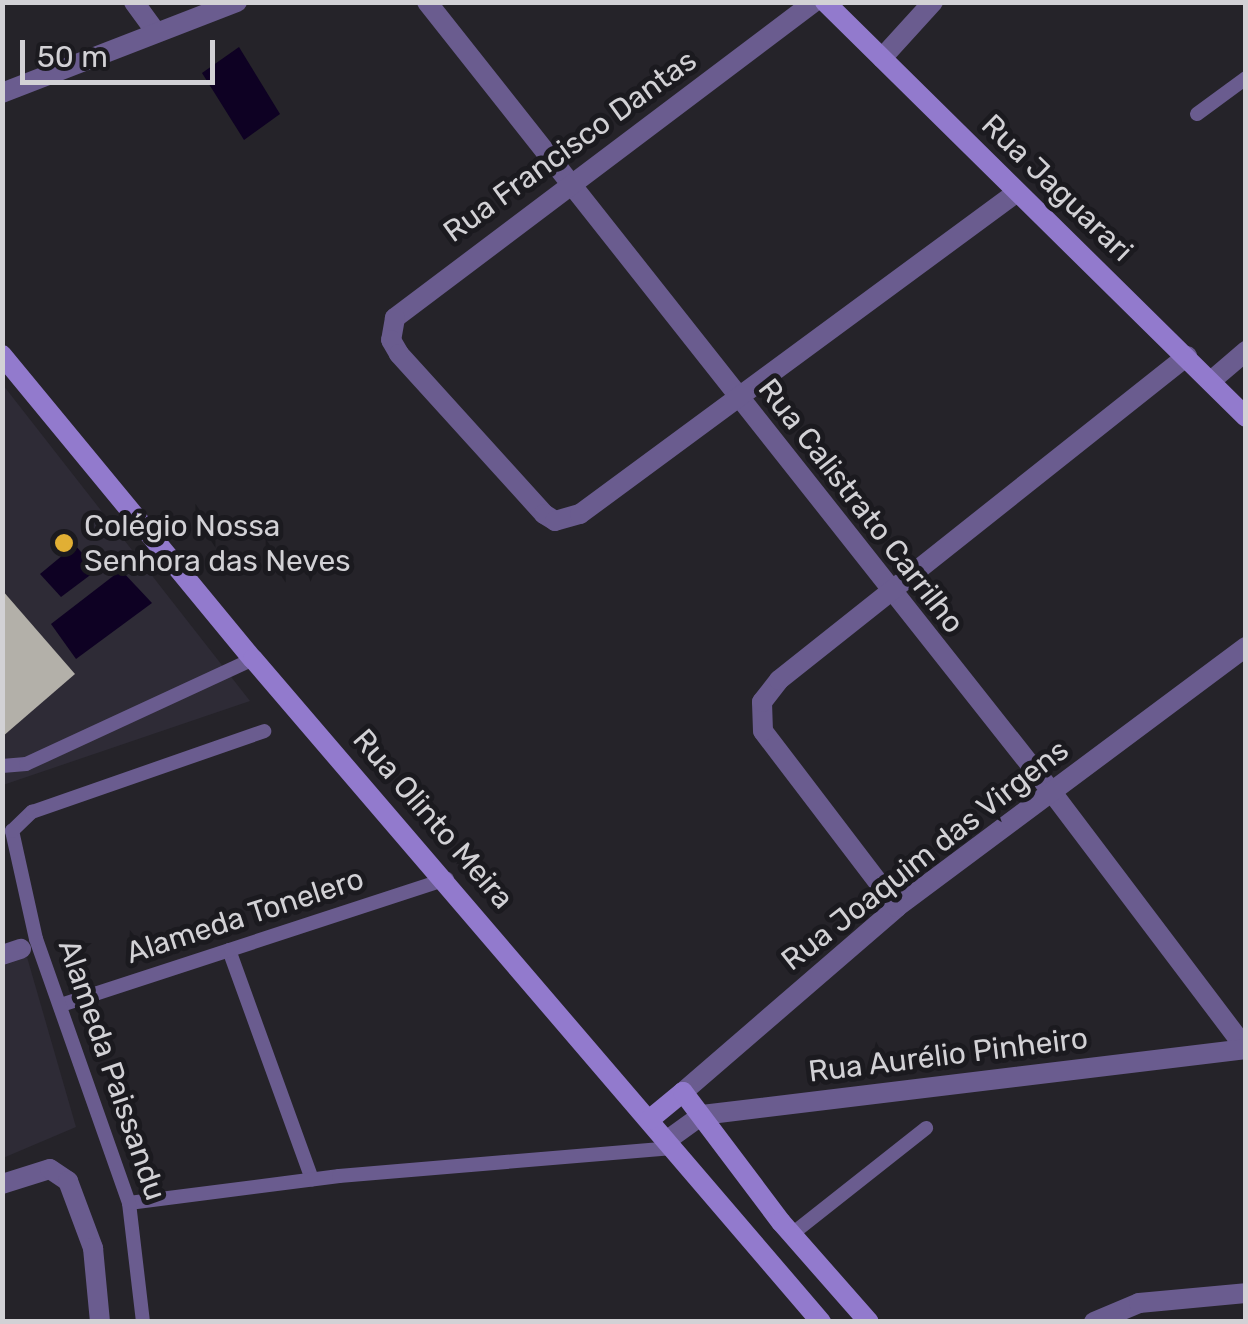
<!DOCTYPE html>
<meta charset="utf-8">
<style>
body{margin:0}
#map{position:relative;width:1248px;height:1324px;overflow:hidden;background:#252329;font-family:Rubik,sans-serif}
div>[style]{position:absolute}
.built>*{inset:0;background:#2e2b36}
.water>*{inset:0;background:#0e0123}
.building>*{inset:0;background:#b3b0a9}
.service>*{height:14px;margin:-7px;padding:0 7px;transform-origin:7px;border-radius:7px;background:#6a5c8f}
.minor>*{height:20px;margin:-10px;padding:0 10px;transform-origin:10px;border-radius:10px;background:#6a5c8f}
.tertiary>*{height:20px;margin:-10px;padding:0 10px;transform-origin:10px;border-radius:10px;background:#6a5c8f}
.secondary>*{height:20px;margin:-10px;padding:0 10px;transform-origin:10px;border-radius:10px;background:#927acd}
.dots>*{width:28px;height:28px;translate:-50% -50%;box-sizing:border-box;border:5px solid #1b1a1f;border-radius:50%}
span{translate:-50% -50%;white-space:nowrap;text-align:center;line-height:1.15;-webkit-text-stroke:10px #1b1a1f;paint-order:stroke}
.street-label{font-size:30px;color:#d2d1d5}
.poi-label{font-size:30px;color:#d2d1d5}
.left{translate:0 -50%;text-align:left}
.frame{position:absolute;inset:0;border:5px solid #d2d1d5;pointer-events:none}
.scale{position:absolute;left:20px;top:40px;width:195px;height:45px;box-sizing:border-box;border:5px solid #d2d1d5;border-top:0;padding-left:12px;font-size:30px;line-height:35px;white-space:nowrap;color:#d2d1d5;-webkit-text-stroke:8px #1b1a1f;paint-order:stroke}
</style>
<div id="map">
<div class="built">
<i style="clip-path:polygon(3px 385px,250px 701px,3px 785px)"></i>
<i style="clip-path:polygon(27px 957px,76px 1127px,3px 1158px,2px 966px)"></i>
</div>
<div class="water">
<i style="clip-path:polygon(239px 47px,280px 114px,244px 140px,202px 73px)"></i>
<i style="clip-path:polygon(75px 545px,97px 570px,61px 597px,40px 574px)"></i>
<i style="clip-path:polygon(121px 570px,152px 603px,76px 659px,51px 624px)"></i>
</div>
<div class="building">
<i style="clip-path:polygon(2px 590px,75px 674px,2px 737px)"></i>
</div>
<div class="service">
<i style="left:1197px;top:114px;width:61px;rotate:-36.3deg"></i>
<i style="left:2px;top:766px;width:24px;rotate:-5deg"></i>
<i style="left:26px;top:764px;width:250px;rotate:-24.8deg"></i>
<i style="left:229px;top:950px;width:244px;rotate:70.1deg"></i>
<i style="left:61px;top:1005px;width:406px;rotate:-18.1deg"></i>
<i style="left:129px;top:1203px;width:212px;rotate:-7.3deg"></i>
<i style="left:339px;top:1176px;width:335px;rotate:-4.8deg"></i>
<i style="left:792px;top:1234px;width:171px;rotate:-38.3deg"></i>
<i style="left:143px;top:1322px;width:120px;rotate:-96.7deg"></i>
<i style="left:129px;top:1203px;width:280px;rotate:-109.4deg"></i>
<i style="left:36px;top:939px;width:111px;rotate:-102.5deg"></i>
<i style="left:12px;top:831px;width:28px;rotate:-44deg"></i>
<i style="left:32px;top:812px;width:246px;rotate:-19.2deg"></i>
</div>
<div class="minor">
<i style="left:134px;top:2px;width:37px;rotate:54deg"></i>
<i style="left:427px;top:2px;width:1006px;rotate:51.66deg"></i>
<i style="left:1051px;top:791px;width:323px;rotate:52.9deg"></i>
<i style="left:814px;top:2px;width:525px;rotate:142.98deg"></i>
<i style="left:395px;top:318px;width:22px;rotate:100deg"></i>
<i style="left:391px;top:340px;width:16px;rotate:60deg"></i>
<i style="left:399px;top:354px;width:216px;rotate:47.8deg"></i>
<i style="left:544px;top:514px;width:13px;rotate:32deg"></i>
<i style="left:555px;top:521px;width:26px;rotate:-16deg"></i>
<i style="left:580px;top:514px;width:543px;rotate:-36.38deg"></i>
<i style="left:882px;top:58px;width:76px;rotate:-47.7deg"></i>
<i style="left:1211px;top:381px;width:46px;rotate:-40.6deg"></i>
<i style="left:897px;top:907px;width:221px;rotate:-127.3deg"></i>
<i style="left:763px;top:731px;width:29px;rotate:-92deg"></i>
<i style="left:762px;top:702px;width:28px;rotate:-52deg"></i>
<i style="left:779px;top:680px;width:521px;rotate:-38.45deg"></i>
<i style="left:2px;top:955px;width:20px;rotate:-18deg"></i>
<i style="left:683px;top:1092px;width:283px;rotate:-40.8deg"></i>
<i style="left:897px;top:907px;width:435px;rotate:-36.7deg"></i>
<i style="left:666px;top:1141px;width:44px;rotate:-35.8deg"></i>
<i style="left:702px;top:1115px;width:548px;rotate:-6.92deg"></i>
<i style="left:2px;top:1184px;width:50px;rotate:-17.4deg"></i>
<i style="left:50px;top:1169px;width:22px;rotate:34deg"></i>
<i style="left:68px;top:1181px;width:72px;rotate:69.5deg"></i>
<i style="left:93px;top:1248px;width:74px;rotate:84.6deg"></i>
<i style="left:1094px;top:1322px;width:49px;rotate:-22.9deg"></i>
<i style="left:1139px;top:1303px;width:107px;rotate:-5.3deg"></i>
</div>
<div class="tertiary">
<i style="left:2px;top:93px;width:252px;rotate:-21.2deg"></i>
</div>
<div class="secondary">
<i style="left:825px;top:2px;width:591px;rotate:44.59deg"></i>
<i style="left:2px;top:355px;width:394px;rotate:50.5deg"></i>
<i style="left:253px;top:659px;width:873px;rotate:49.41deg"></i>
<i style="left:649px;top:1120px;width:44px;rotate:-39.5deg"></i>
<i style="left:683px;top:1092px;width:163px;rotate:53deg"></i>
<i style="left:781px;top:1222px;width:133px;rotate:48.7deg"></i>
</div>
<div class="dots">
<i style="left:64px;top:543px;background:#e1af34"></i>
</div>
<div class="street-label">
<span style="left:570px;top:146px;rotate:-36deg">Rua Francisco Dantas</span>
<span style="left:1057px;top:188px;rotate:44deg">Rua Jaguarari</span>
<span style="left:861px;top:506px;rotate:52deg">Rua Calistrato Carrilho</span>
<span style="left:433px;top:819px;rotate:49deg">Rua Olinto Meira</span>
<span style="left:925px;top:855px;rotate:-38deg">Rua Joaquim das Virgens</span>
<span style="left:245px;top:916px;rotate:-18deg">Alameda Tonelero</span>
<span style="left:948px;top:1055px;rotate:-7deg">Rua Aurélio Pinheiro</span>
<span style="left:112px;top:1070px;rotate:71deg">Alameda Paissandu</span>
</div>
<div class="poi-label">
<span class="left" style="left:84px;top:543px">Colégio Nossa<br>Senhora das Neves</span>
</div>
<div class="frame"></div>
<div class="scale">50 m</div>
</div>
